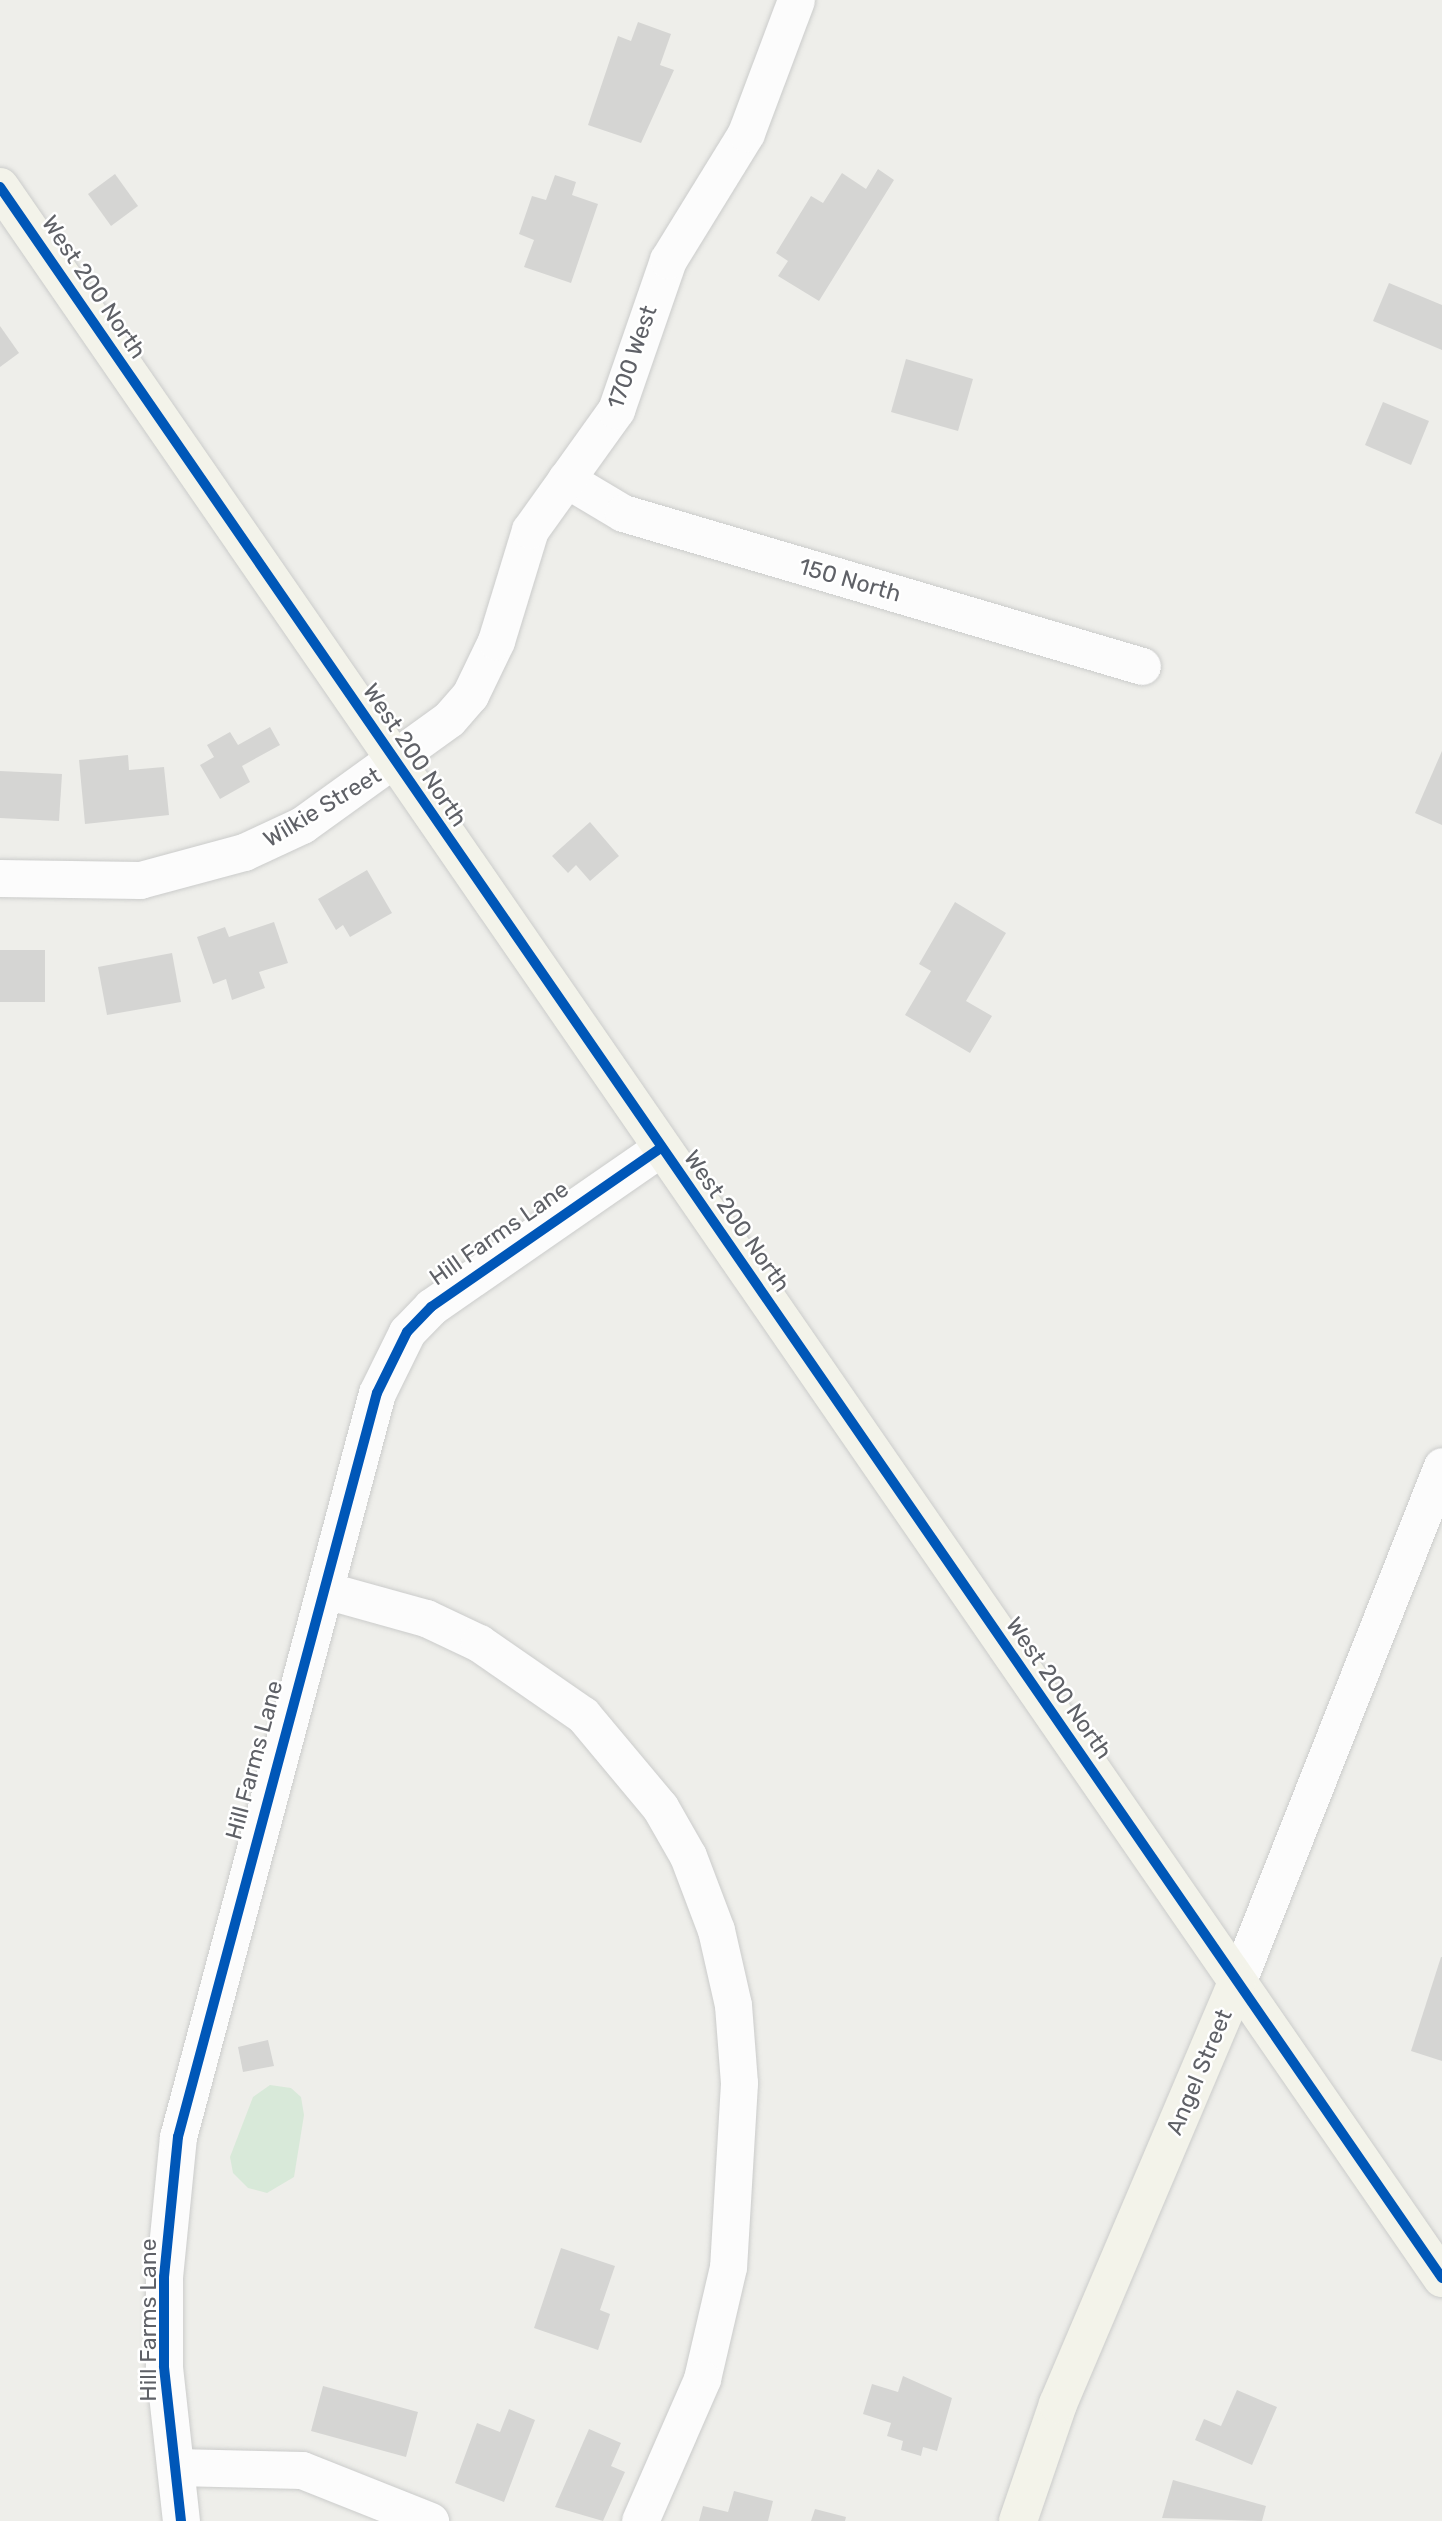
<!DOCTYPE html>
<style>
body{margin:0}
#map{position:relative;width:1442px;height:2521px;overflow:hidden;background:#eeeeea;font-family:Rubik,sans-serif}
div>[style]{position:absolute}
.green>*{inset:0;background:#d8e9d9}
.building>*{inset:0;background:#d5d5d3}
.roads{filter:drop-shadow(0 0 2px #cbcccb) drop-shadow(0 0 2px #cbcccb)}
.minor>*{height:37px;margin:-18.5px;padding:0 18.5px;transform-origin:18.5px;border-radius:18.5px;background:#fcfcfc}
.major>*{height:38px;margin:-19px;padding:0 19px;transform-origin:19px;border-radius:19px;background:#f3f3ea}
.cycleway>*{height:10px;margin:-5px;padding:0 5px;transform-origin:5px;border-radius:5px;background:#0057b8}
span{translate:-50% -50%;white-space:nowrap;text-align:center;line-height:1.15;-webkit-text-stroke:5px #fff;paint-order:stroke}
.street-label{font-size:23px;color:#5f6167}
</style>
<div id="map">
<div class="green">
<i style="clip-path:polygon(270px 2085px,291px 2088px,301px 2097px,304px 2115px,294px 2177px,267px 2193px,248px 2188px,233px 2173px,230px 2157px,253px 2097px)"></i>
</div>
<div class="building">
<i style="clip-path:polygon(638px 22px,671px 34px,660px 65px,674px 70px,641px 143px,588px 125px,618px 36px,631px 41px)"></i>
<i style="clip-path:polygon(878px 169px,894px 180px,819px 301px,778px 276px,788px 261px,776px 253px,811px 196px,823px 203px,842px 173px,866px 189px)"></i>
<i style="clip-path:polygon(115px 174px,138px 206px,111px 226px,88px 194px)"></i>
<i style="clip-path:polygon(555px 175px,576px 182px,572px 195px,598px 204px,571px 283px,524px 267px,534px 240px,519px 234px,532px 196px,546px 200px)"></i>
<i style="clip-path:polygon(1389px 283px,1442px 305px,1442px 350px,1373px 321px)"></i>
<i style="clip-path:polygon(0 326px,19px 353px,0 367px)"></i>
<i style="clip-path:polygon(906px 359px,973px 379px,958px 431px,891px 412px)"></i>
<i style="clip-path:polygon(1383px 402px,1429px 421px,1411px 465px,1365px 445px)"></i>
<i style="clip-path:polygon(270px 727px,280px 745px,242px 766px,250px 782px,220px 799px,200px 765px,214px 757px,207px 745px,230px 732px,238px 745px)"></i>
<i style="clip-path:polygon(1442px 751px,1442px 825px,1415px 813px)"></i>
<i style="clip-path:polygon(128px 755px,129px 770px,164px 767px,169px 815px,85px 824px,79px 760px)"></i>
<i style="clip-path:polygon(0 771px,62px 774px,59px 821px,0 818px)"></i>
<i style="clip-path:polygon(590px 822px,619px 856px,590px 881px,576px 865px,568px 873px,552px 856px)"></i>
<i style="clip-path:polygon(367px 870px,392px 913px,350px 937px,343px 925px,336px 930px,318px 899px)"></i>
<i style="clip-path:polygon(955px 902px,1006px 933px,966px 1001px,992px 1016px,970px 1053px,905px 1015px,931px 971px,919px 964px)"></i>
<i style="clip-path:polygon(274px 922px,288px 963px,259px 972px,265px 988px,232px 1000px,226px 979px,213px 984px,197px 937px,225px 927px,229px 937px)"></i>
<i style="clip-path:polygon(0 950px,45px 950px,45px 1002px,0 1002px)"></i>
<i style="clip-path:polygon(172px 953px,181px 1002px,107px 1015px,98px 967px)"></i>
<i style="clip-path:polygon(1441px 1957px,1442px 1957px,1442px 2061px,1411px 2051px)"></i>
<i style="clip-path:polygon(268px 2040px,274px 2066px,243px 2072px,238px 2047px)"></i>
<i style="clip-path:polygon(561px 2248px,615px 2266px,600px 2310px,610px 2314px,598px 2350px,534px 2328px)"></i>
<i style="clip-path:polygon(903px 2376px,952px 2398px,937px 2451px,923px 2447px,921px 2456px,901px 2450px,903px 2441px,887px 2436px,891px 2423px,863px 2414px,872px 2384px,898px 2392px)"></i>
<i style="clip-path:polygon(323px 2386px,418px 2412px,406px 2457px,311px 2431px)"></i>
<i style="clip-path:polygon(1237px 2390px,1277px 2407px,1252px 2465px,1195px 2440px,1204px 2419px,1221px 2426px)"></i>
<i style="clip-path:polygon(509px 2409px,535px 2420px,504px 2502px,455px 2483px,477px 2423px,500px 2432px)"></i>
<i style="clip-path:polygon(589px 2429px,621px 2443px,611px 2466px,625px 2472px,603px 2521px,555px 2507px)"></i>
<i style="clip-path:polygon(1173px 2480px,1266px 2506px,1262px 2521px,1162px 2518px)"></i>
<i style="clip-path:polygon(734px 2491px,773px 2501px,768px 2521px,699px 2521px,703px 2506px,728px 2512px)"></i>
<i style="clip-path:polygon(815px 2509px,846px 2517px,845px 2521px,811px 2521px)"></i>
</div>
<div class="roads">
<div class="minor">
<i style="left:566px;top:479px;width:66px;rotate:30.8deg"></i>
<i style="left:623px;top:513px;width:541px;rotate:16.43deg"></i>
<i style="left:0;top:878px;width:140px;rotate:0.8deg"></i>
<i style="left:140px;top:880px;width:108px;rotate:-15.1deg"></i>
<i style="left:244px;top:852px;width:64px;rotate:-25deg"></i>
<i style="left:302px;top:825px;width:181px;rotate:-35.8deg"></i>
<i style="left:449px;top:719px;width:32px;rotate:-49deg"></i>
<i style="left:470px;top:695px;width:60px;rotate:-64.3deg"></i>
<i style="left:496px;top:641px;width:116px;rotate:-73deg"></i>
<i style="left:530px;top:530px;width:148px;rotate:-54.4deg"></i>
<i style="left:616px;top:410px;width:159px;rotate:-70.9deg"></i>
<i style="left:668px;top:260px;width:149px;rotate:-58.4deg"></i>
<i style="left:746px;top:133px;width:142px;rotate:-69.4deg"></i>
<i style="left:325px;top:1590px;width:105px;rotate:15.5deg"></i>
<i style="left:426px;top:1618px;width:59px;rotate:25.3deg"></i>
<i style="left:479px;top:1643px;width:126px;rotate:34.7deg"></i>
<i style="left:583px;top:1715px;width:120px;rotate:50.1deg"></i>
<i style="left:660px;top:1807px;width:56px;rotate:60.3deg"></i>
<i style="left:688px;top:1856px;width:79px;rotate:69.3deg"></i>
<i style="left:716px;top:1930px;width:77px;rotate:77.2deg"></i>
<i style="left:733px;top:2005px;width:78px;rotate:85.6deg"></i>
<i style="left:739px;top:2083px;width:184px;rotate:93.4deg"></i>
<i style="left:728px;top:2267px;width:115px;rotate:103.1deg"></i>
<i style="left:702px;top:2379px;width:155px;rotate:113.6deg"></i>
<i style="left:1237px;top:1983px;width:556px;rotate:-68.37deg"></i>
<i style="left:176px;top:2467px;width:126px;rotate:1.4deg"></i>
<i style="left:302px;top:2470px;width:138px;rotate:21.7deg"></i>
<i style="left:181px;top:2521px;width:156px;rotate:-96.3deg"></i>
<i style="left:164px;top:2366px;width:89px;rotate:-90deg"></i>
<i style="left:164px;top:2277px;width:141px;rotate:-84.3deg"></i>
<i style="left:178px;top:2137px;width:770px;rotate:-75.03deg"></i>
<i style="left:377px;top:1393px;width:68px;rotate:-63.8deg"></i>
<i style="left:407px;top:1332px;width:35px;rotate:-46deg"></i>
<i style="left:431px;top:1307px;width:280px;rotate:-34.7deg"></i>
</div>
<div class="major">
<i style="left:0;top:187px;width:2540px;rotate:55.41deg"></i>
<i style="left:1018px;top:2521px;width:124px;rotate:-71.1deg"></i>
<i style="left:1058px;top:2404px;width:457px;rotate:-67deg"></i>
</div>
</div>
<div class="cycleway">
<i style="left:0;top:187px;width:2540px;rotate:55.41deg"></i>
<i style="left:181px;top:2521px;width:156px;rotate:-96.3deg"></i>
<i style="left:164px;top:2366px;width:89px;rotate:-90deg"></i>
<i style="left:164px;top:2277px;width:141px;rotate:-84.3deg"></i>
<i style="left:178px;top:2137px;width:770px;rotate:-75.03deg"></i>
<i style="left:377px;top:1393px;width:68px;rotate:-63.8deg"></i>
<i style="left:407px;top:1332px;width:35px;rotate:-46deg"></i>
<i style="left:431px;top:1307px;width:280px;rotate:-34.7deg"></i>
</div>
<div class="street-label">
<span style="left:94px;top:287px;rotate:56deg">West 200 North</span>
<span style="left:632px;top:357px;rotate:-71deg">1700 West</span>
<span style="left:850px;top:580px;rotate:16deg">150 North</span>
<span style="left:415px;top:755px;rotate:56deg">West 200 North</span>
<span style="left:322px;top:807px;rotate:-31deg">Wilkie Street</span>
<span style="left:737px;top:1221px;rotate:55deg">West 200 North</span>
<span style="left:499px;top:1233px;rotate:-35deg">Hill Farms Lane</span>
<span style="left:1059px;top:1688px;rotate:55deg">West 200 North</span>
<span style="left:254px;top:1760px;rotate:-75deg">Hill Farms Lane</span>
<span style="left:1199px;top:2072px;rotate:-67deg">Angel Street</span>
<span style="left:148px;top:2320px;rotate:-90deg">Hill Farms Lane</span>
</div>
</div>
